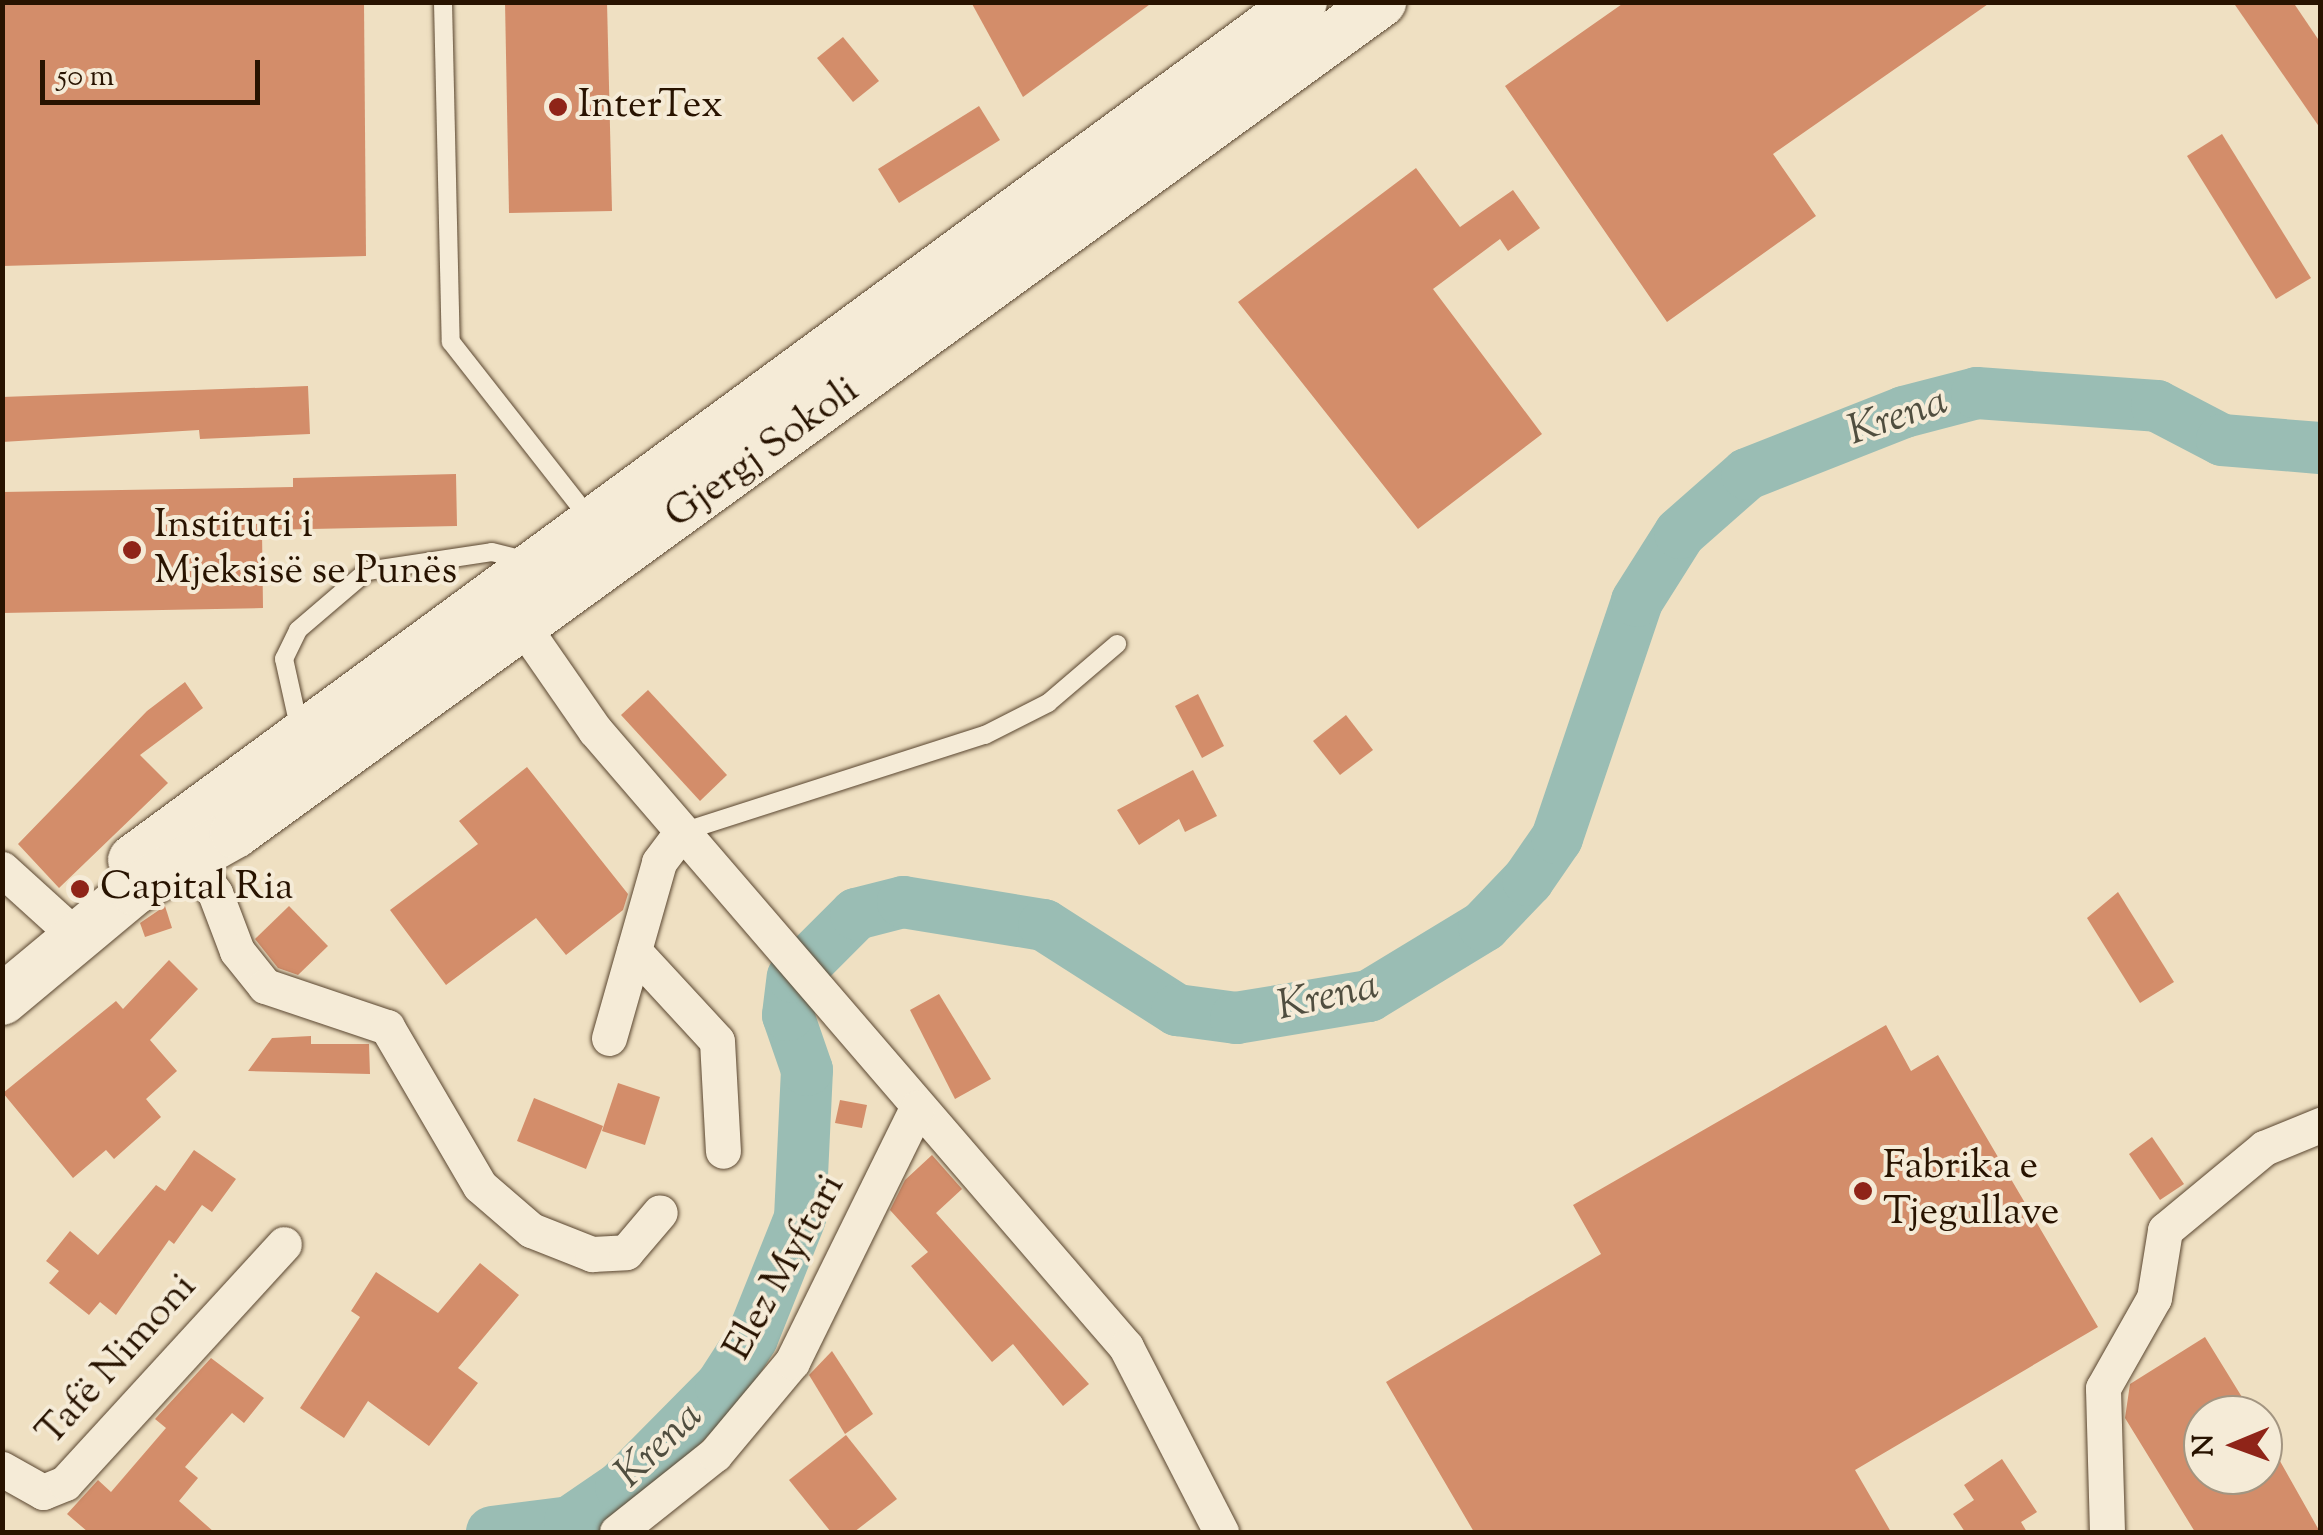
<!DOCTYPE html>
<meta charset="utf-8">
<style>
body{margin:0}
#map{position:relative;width:2323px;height:1535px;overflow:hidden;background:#efe0c2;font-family:"Sorts Mill Goudy",serif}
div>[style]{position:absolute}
.river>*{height:52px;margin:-26px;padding:0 26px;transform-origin:26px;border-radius:26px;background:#9abdb4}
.building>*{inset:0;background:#d38d6a}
.roads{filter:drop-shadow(0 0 2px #5a4630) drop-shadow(0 0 2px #5a4630)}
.service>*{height:18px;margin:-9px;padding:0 9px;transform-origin:9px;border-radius:9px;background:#f5ebd7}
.minor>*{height:35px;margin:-17.5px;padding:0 17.5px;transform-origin:17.5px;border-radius:17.5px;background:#f5ebd7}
.secondary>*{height:50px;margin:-25px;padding:0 25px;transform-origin:25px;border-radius:25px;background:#f5ebd7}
.dots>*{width:28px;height:28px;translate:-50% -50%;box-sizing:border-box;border:5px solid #f5ebd7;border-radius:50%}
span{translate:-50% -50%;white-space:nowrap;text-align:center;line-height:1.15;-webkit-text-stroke:8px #f5ebd7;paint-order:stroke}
.poi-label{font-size:40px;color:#281300}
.left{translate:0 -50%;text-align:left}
.street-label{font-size:40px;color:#281300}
.water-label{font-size:42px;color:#504e3f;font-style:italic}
.frame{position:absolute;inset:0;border:5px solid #281300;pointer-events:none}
.north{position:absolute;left:2183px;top:1395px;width:100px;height:100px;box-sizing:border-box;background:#f5ebd7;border:2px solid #a39581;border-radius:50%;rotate:269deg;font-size:28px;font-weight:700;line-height:40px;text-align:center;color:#281300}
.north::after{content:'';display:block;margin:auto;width:35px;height:45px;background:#8f2418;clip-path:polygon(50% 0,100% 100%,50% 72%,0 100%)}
.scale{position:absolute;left:40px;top:60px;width:220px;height:45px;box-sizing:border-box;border:5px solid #281300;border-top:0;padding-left:12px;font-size:30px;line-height:35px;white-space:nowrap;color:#281300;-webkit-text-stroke:8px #f5ebd7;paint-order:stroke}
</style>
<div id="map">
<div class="river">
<i style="left:492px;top:1532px;width:79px;rotate:-7.3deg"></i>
<i style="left:570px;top:1522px;width:62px;rotate:-34.5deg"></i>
<i style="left:621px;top:1487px;width:142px;rotate:-45.3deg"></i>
<i style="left:721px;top:1386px;width:57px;rotate:-57.1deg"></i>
<i style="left:752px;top:1338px;width:129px;rotate:-68.2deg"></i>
<i style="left:800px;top:1218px;width:148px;rotate:-87.3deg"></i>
<i style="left:807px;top:1070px;width:58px;rotate:-109.1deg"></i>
<i style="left:788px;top:1015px;width:38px;rotate:-83deg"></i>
<i style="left:793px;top:977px;width:89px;rotate:-45deg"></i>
<i style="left:856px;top:914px;width:49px;rotate:-14.3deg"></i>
<i style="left:903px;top:902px;width:143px;rotate:9.3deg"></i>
<i style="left:1044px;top:925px;width:158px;rotate:32.6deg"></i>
<i style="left:1177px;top:1010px;width:60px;rotate:7.7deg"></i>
<i style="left:1236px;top:1018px;width:135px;rotate:-9.4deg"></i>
<i style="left:1369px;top:996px;width:135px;rotate:-31.3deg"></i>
<i style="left:1484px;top:926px;width:64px;rotate:-46.3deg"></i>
<i style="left:1528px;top:880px;width:51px;rotate:-55.4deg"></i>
<i style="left:1557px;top:838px;width:250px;rotate:-71.3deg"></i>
<i style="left:1637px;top:601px;width:80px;rotate:-57.7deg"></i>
<i style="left:1680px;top:533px;width:89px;rotate:-41.4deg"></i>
<i style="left:1747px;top:474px;width:169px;rotate:-21.5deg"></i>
<i style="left:1904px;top:412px;width:75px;rotate:-14.6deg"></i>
<i style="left:1977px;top:393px;width:180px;rotate:4.1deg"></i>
<i style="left:2157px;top:406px;width:73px;rotate:27.6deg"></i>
<i style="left:2222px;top:440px;width:98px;rotate:4.7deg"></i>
</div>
<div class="building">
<i style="clip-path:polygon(2px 2px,364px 2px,366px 256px,2px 266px)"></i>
<i style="clip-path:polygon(505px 2px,607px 2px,612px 211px,509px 213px)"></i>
<i style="clip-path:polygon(971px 2px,1153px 2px,1023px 97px)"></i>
<i style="clip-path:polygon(1625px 2px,1991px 2px,1773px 154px,1816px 216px,1667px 322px,1505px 86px)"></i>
<i style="clip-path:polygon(2233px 2px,2293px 2px,2320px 42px,2320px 128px)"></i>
<i style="clip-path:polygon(843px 37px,879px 81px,853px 102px,817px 58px)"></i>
<i style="clip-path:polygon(979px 106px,1000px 140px,899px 203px,878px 169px)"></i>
<i style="clip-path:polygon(2222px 134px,2311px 278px,2276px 299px,2187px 156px)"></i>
<i style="clip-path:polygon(1416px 168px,1460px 227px,1513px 190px,1540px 228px,1508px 251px,1500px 239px,1433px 289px,1542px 434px,1418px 529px,1238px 302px)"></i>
<i style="clip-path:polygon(308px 386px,310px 434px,200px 439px,199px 430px,2px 442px,2px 397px)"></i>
<i style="clip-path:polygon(456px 474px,457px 526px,262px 530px,263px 608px,2px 613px,2px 492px,293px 487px,293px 478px)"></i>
<i style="clip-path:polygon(185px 682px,203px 708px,140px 755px,168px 783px,59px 888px,18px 844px,147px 711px)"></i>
<i style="clip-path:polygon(648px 690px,727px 775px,700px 801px,621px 715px)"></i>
<i style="clip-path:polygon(1198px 694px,1224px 746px,1202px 758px,1175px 706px)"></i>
<i style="clip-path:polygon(1346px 715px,1373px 750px,1340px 775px,1313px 741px)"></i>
<i style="clip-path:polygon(527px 767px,628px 894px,623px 910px,566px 955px,536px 918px,446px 985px,390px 910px,478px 844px,459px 821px)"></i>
<i style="clip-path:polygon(1193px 770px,1217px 816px,1185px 832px,1179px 819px,1139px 845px,1117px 810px)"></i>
<i style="clip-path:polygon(2118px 892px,2174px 982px,2140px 1003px,2087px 918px)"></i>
<i style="clip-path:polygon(165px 906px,172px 928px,145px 937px,140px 923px)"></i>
<i style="clip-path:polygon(289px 906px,328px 946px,298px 975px,278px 968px,255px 939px)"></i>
<i style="clip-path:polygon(169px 960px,198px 989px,150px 1040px,177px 1071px,146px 1099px,161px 1117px,114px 1159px,106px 1150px,73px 1178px,3px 1093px,116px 1001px,123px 1009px)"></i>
<i style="clip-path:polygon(939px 994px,991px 1079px,955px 1099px,910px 1010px)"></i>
<i style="clip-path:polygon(1886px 1025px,1911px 1071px,1938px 1055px,2098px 1327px,1855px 1470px,1891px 1532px,1474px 1532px,1386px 1382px,1601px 1254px,1573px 1205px)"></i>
<i style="clip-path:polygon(311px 1036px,311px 1044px,369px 1044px,370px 1074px,248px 1071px,272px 1038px)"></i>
<i style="clip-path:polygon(618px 1083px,660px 1097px,645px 1145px,602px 1131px)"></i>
<i style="clip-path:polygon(534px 1098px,603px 1126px,586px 1169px,517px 1141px)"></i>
<i style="clip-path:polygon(840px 1100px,867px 1105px,862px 1128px,835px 1123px)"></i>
<i style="clip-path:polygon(2152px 1137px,2184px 1184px,2160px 1200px,2129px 1154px)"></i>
<i style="clip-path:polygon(194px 1150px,236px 1179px,212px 1212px,202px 1205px,174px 1244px,169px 1240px,116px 1315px,100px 1302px,89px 1315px,49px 1283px,59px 1271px,46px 1261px,70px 1231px,98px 1255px,156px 1185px,165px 1191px)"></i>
<i style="clip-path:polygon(932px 1155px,962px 1189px,936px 1213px,1089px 1384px,1063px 1406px,1013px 1344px,992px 1362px,911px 1266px,928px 1252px,890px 1210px,905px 1180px)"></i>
<i style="clip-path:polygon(480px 1263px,519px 1295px,458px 1368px,478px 1383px,429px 1446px,368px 1401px,344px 1438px,300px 1408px,360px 1317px,351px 1311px,376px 1272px,438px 1313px)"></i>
<i style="clip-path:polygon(2205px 1337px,2253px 1415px,2203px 1415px,2203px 1475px,2263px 1475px,2263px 1431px,2320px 1532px,2195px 1532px,2125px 1418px,2130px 1384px)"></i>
<i style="clip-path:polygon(832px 1351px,873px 1414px,845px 1434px,809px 1375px)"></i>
<i style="clip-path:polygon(211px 1358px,264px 1398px,244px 1423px,232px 1413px,185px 1467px,198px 1478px,179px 1501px,214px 1532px,88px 1532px,67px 1514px,98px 1480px,111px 1492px,166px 1428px,155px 1419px)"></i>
<i style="clip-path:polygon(846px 1435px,897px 1499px,854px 1532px,831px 1532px,789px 1480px)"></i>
<i style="clip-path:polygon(2002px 1459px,2037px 1512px,2021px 1522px,2027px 1532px,1965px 1532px,1953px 1514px,1974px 1500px,1964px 1485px)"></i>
</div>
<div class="roads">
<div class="service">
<i style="left:443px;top:2px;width:340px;rotate:88.7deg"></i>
<i style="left:451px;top:342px;width:225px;rotate:51.9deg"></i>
<i style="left:300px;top:731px;width:74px;rotate:-102.5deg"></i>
<i style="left:284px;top:659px;width:32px;rotate:-64deg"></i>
<i style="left:298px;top:630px;width:91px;rotate:-40.5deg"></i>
<i style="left:367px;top:571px;width:126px;rotate:-8.6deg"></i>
<i style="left:492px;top:552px;width:34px;rotate:14deg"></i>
<i style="left:682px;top:832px;width:318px;rotate:-17.8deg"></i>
<i style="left:985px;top:735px;width:71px;rotate:-26.9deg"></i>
<i style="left:1048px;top:703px;width:91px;rotate:-40.5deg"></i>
</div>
<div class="minor">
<i style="left:509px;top:606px;width:151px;rotate:55.3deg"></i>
<i style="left:595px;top:730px;width:814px;rotate:49.28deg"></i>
<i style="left:1126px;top:1347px;width:208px;rotate:62.8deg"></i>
<i style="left:191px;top:859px;width:42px;rotate:54.8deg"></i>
<i style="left:215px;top:893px;width:62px;rotate:69.2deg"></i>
<i style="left:237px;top:951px;width:45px;rotate:51.3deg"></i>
<i style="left:265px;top:986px;width:129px;rotate:18.6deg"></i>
<i style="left:387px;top:1027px;width:184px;rotate:59.7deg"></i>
<i style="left:480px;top:1186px;width:67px;rotate:40.8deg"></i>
<i style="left:531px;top:1230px;width:66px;rotate:21.5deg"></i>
<i style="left:592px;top:1254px;width:34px;rotate:-3deg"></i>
<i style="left:626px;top:1252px;width:52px;rotate:-49.6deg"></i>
<i style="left:2px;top:869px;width:101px;rotate:42.2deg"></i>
<i style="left:634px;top:951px;width:122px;rotate:47.3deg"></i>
<i style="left:717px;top:1041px;width:110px;rotate:86.9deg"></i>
<i style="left:609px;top:1038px;width:183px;rotate:-74.1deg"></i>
<i style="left:659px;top:862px;width:38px;rotate:-53deg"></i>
<i style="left:2px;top:1469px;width:47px;rotate:29.3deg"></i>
<i style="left:43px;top:1492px;width:24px;rotate:-22deg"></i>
<i style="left:65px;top:1483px;width:324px;rotate:-47.5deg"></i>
<i style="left:617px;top:1532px;width:125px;rotate:-38.5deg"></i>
<i style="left:715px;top:1454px;width:120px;rotate:-50.1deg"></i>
<i style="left:792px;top:1362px;width:283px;rotate:-63.8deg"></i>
<i style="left:2107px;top:1532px;width:144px;rotate:-91.6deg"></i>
<i style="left:2103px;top:1388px;width:103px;rotate:-60.5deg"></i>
<i style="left:2154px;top:1298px;width:69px;rotate:-80.8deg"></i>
<i style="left:2165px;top:1230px;width:129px;rotate:-39.6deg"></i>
<i style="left:2264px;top:1148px;width:61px;rotate:-22.3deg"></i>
</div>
<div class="secondary">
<i style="left:133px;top:860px;width:1450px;rotate:-36.28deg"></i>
<i style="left:2px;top:1000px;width:172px;rotate:-39.8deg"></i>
<i style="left:134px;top:890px;width:116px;rotate:-29.4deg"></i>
<i style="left:235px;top:833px;width:1416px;rotate:-35.95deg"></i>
</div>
</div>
<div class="dots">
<i style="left:558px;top:107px;background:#8f2418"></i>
<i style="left:132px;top:550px;background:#8f2418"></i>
<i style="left:80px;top:889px;background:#8f2418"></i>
<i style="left:1863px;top:1191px;background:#8f2418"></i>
</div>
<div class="poi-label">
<span class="left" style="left:578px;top:107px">InterTex</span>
<span class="left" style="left:154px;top:550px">Instituti i<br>Mjeksisë se Punës</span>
<span class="left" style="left:100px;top:889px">Capital Ria</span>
<span class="left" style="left:1883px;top:1191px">Fabrika e<br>Tjegullave</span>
</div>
<div class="street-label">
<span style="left:763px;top:454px;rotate:-36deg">Gjergj Sokoli</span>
<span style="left:786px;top:1268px;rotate:-61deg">Elez Myftari</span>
<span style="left:118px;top:1361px;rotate:-48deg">Tafë Nimoni</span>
</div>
<div class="water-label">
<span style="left:1898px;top:418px;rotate:-19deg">Krena</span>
<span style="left:1328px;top:998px;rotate:-13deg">Krena</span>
<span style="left:660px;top:1446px;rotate:-44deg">Krena</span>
</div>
<div class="frame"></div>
<div class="north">N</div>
<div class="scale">50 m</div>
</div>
